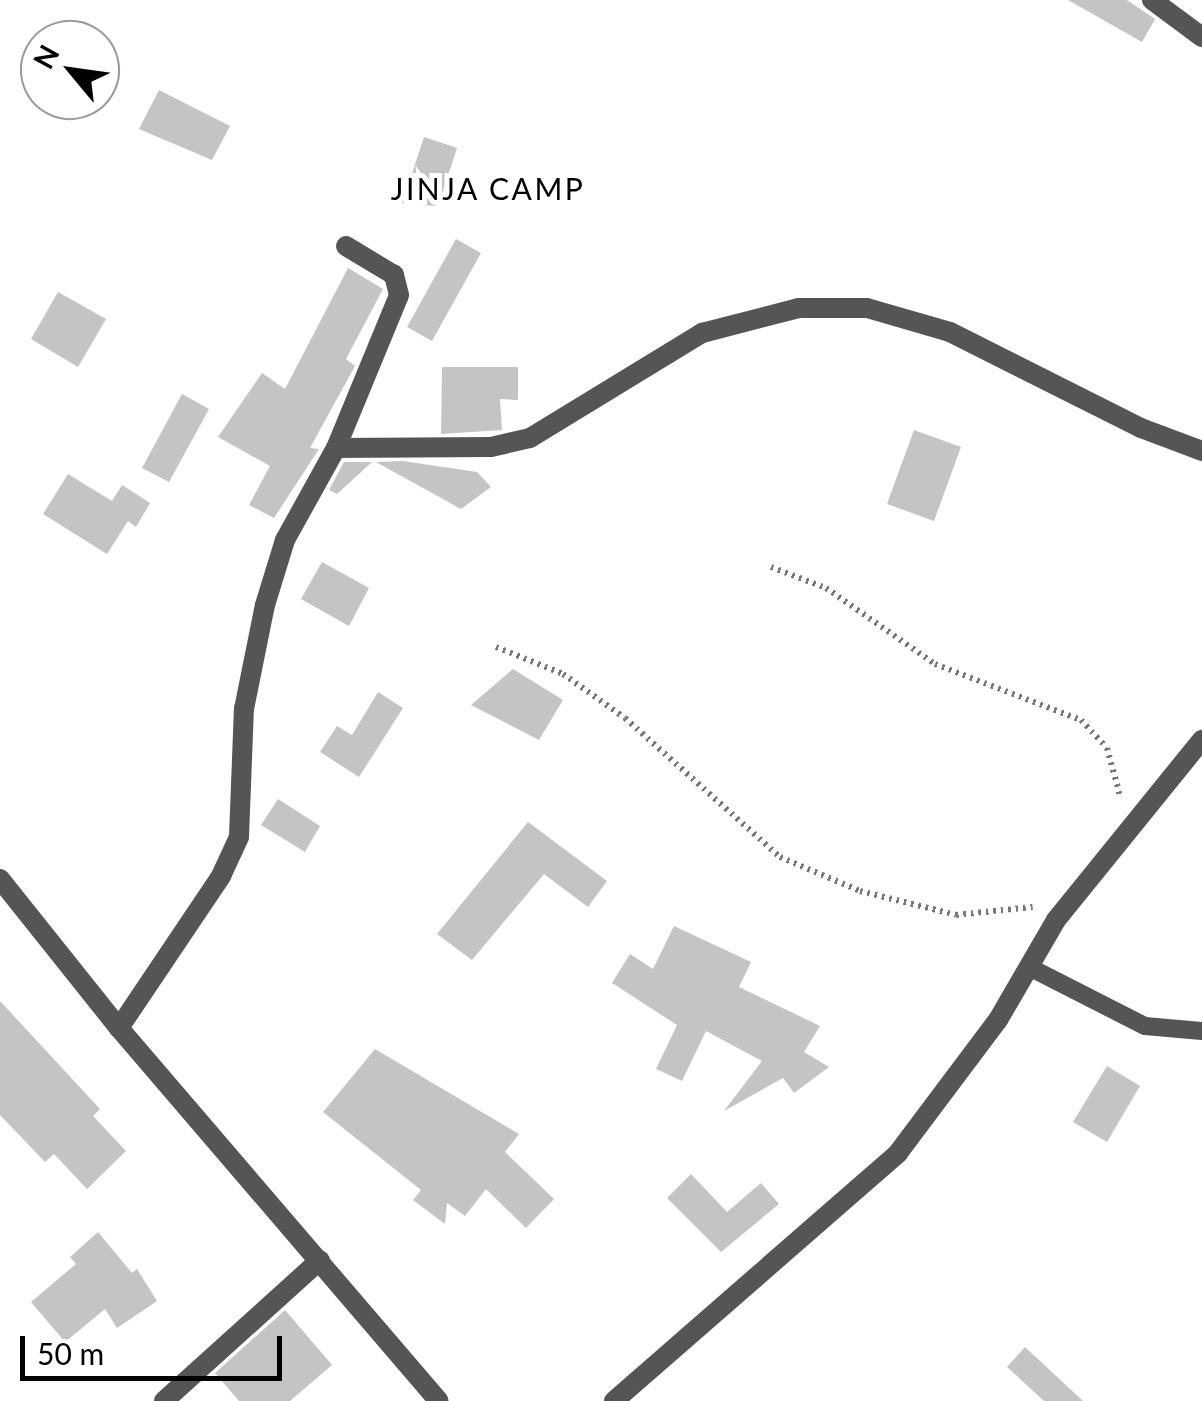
<!DOCTYPE html>
<style>
body{margin:0}
#map{position:relative;width:1202px;height:1401px;overflow:hidden;background:#fff;font-family:Lato,sans-serif}
div>[style]{position:absolute}
.building>*{inset:0;background:#c4c4c4}
.path>*{height:6px;margin-top:-3px;transform-origin:0;background:repeating-linear-gradient(90deg,#777 0 2.5px,transparent 0 7.5px)}
.lane>*{height:18px;margin:-9px;padding:0 9px;transform-origin:9px;border-radius:9px;background:#555}
.street>*{height:20px;margin:-10px;padding:0 10px;transform-origin:10px;border-radius:10px;background:#555}
span{translate:-50% -50%;white-space:nowrap;text-align:center;line-height:1.15;-webkit-text-stroke:10px #fff;paint-order:stroke}
.quarter-label{font-size:30px;color:#000;letter-spacing:2.5px}
.north{position:absolute;left:20px;top:20px;width:100px;height:100px;box-sizing:border-box;background:#fff;border:2px solid #999;border-radius:50%;rotate:299deg;font-size:28px;font-weight:700;line-height:40px;text-align:center;color:#000}
.north::after{content:'';display:block;margin:auto;width:35px;height:45px;background:#000;clip-path:polygon(50% 0,100% 100%,50% 72%,0 100%)}
.scale{position:absolute;left:20px;top:1336px;width:262px;height:45px;box-sizing:border-box;border:5px solid #000;border-top:0;padding-left:12px;font-size:30px;line-height:35px;white-space:nowrap;color:#000;-webkit-text-stroke:8px #fff;paint-order:stroke}
</style>
<div id="map">
<div class="building">
<i style="clip-path:polygon(1068px 0,1127px 0,1155px 19px,1142px 42px)"></i>
<i style="clip-path:polygon(159px 90px,230px 126px,212px 160px,139px 129px)"></i>
<i style="clip-path:polygon(424px 137px,457px 148px,438px 206px,402px 204px)"></i>
<i style="clip-path:polygon(456px 239px,481px 253px,432px 341px,407px 327px)"></i>
<i style="clip-path:polygon(348px 268px,383px 289px,346px 359px,355px 366px,310px 448px,319px 449px,274px 518px,249px 505px,270px 466px,218px 437px,262px 373px,285px 389px)"></i>
<i style="clip-path:polygon(58px 292px,106px 319px,78px 367px,31px 339px)"></i>
<i style="clip-path:polygon(442px 367px,518px 367px,518px 400px,500px 399px,502px 430px,441px 434px)"></i>
<i style="clip-path:polygon(182px 394px,209px 409px,169px 482px,142px 468px)"></i>
<i style="clip-path:polygon(914px 430px,961px 447px,934px 521px,887px 504px)"></i>
<i style="clip-path:polygon(403px 461px,477px 472px,491px 487px,461px 509px,376px 462px)"></i>
<i style="clip-path:polygon(344px 462px,372px 462px,337px 494px,329px 490px)"></i>
<i style="clip-path:polygon(68px 474px,112px 501px,122px 485px,150px 503px,136px 527px,128px 521px,107px 554px,43px 514px)"></i>
<i style="clip-path:polygon(322px 562px,369px 588px,349px 626px,301px 599px)"></i>
<i style="clip-path:polygon(513px 669px,563px 700px,539px 740px,471px 705px)"></i>
<i style="clip-path:polygon(378px 692px,403px 708px,359px 777px,320px 752px,337px 726px,352px 735px)"></i>
<i style="clip-path:polygon(278px 799px,320px 826px,305px 852px,261px 825px)"></i>
<i style="clip-path:polygon(528px 822px,607px 881px,588px 907px,544px 874px,472px 960px,437px 934px)"></i>
<i style="clip-path:polygon(674px 926px,751px 962px,739px 987px,820px 1026px,804px 1052px,829px 1067px,794px 1093px,783px 1078px,724px 1111px,762px 1061px,706px 1031px,682px 1081px,656px 1069px,677px 1025px,612px 983px,630px 954px,653px 969px)"></i>
<i style="clip-path:polygon(0 1001px,100px 1109px,93px 1116px,126px 1151px,87px 1189px,54px 1154px,45px 1162px,0 1115px)"></i>
<i style="clip-path:polygon(375px 1049px,519px 1134px,505px 1152px,554px 1199px,526px 1228px,486px 1189px,465px 1216px,447px 1203px,445px 1224px,413px 1200px,421px 1190px,323px 1112px)"></i>
<i style="clip-path:polygon(1107px 1066px,1140px 1086px,1107px 1142px,1073px 1122px)"></i>
<i style="clip-path:polygon(691px 1174px,727px 1212px,761px 1183px,779px 1204px,721px 1252px,667px 1198px)"></i>
<i style="clip-path:polygon(98px 1232px,132px 1273px,137px 1269px,157px 1301px,117px 1328px,105px 1309px,65px 1342px,31px 1302px,76px 1264px,70px 1257px)"></i>
<i style="clip-path:polygon(285px 1310px,332px 1365px,290px 1401px,239px 1401px,215px 1373px)"></i>
<i style="clip-path:polygon(1025px 1347px,1083px 1401px,1044px 1401px,1007px 1367px)"></i>
</div>
<div class="path">
<i style="left:771px;top:567px;width:59px;rotate:20.9deg"></i>
<i style="left:826px;top:588px;width:133px;rotate:34.9deg"></i>
<i style="left:935px;top:664px;width:156px;rotate:21deg"></i>
<i style="left:1081px;top:720px;width:38px;rotate:47deg"></i>
<i style="left:1107px;top:748px;width:50px;rotate:74.8deg"></i>
<i style="left:496px;top:647px;width:72px;rotate:21.9deg"></i>
<i style="left:563px;top:674px;width:76px;rotate:35.4deg"></i>
<i style="left:625px;top:718px;width:208px;rotate:41.9deg"></i>
<i style="left:780px;top:857px;width:87px;rotate:23deg"></i>
<i style="left:860px;top:891px;width:99px;rotate:14deg"></i>
<i style="left:956px;top:915px;width:77px;rotate:-5.9deg"></i>
</div>
<div class="lane">
<i style="left:1029px;top:967px;width:130px;rotate:27deg"></i>
<i style="left:1145px;top:1026px;width:57px;rotate:5deg"></i>
</div>
<div class="street">
<i style="left:1152px;top:0;width:62px;rotate:36.5deg"></i>
<i style="left:336px;top:448px;width:155px;rotate:-0.4deg"></i>
<i style="left:491px;top:447px;width:40px;rotate:-13deg"></i>
<i style="left:530px;top:438px;width:202px;rotate:-31.4deg"></i>
<i style="left:702px;top:333px;width:100px;rotate:-14.5deg"></i>
<i style="left:799px;top:308px;width:68px"></i>
<i style="left:867px;top:308px;width:86px;rotate:16.1deg"></i>
<i style="left:950px;top:332px;width:214px;rotate:26.7deg"></i>
<i style="left:1141px;top:428px;width:65px;rotate:20.7deg"></i>
<i style="left:0;top:879px;width:191px;rotate:51.4deg"></i>
<i style="left:119px;top:1028px;width:491px;rotate:49.4deg"></i>
<i style="left:119px;top:1028px;width:183px;rotate:-56.1deg"></i>
<i style="left:221px;top:876px;width:43px;rotate:-65.2deg"></i>
<i style="left:239px;top:837px;width:128px;rotate:-87.8deg"></i>
<i style="left:244px;top:709px;width:106px;rotate:-78.6deg"></i>
<i style="left:265px;top:605px;width:68px;rotate:-72.9deg"></i>
<i style="left:285px;top:540px;width:105px;rotate:-61deg"></i>
<i style="left:336px;top:448px;width:165px;rotate:-67.6deg"></i>
<i style="left:399px;top:295px;width:21px;rotate:-104deg"></i>
<i style="left:394px;top:275px;width:56px;rotate:-148.9deg"></i>
<i style="left:164px;top:1401px;width:210px;rotate:-42.1deg"></i>
<i style="left:614px;top:1401px;width:377px;rotate:-41.1deg"></i>
<i style="left:898px;top:1153px;width:166px;rotate:-53.1deg"></i>
<i style="left:998px;top:1020px;width:116px;rotate:-59.9deg"></i>
<i style="left:1056px;top:920px;width:232px;rotate:-51deg"></i>
</div>
<div class="quarter-label">
<span style="left:488px;top:188px">JINJA CAMP</span>
</div>
<div class="north">N</div>
<div class="scale">50 m</div>
</div>
